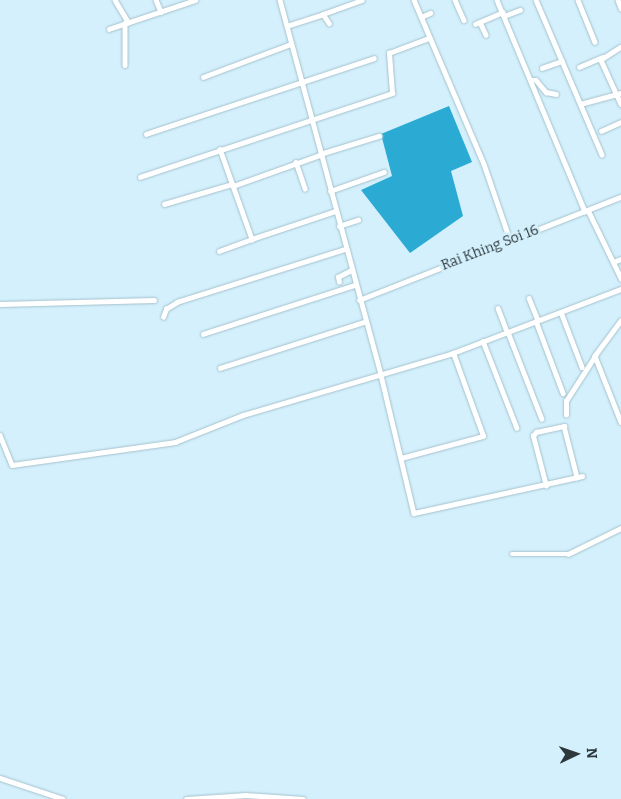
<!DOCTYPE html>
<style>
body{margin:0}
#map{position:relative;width:621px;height:799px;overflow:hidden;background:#d3f0fc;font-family:Bitter,serif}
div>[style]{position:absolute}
.water>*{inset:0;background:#2babd4}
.roads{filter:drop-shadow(0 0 1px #a5c1cd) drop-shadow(0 0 1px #a5c1cd)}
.street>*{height:4.5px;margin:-2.25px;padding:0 2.25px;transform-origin:2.25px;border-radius:2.25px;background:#fff}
span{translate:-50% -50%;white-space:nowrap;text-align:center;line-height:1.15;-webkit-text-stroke:5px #d3f0fc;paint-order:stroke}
.street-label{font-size:14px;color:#2c383c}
.north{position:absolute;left:551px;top:729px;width:50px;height:50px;-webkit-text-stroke:4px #d3f0fc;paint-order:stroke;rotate:87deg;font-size:14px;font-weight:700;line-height:20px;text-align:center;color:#2c383c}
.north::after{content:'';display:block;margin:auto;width:18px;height:22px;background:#2c383c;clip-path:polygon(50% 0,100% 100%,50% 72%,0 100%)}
</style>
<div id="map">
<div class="water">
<i style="clip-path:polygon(449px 106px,472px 162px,451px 171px,463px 216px,410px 253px,361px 190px,392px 176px,381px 134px)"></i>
</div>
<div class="roads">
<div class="street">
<i style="left:115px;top:0;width:26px;rotate:59deg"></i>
<i style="left:156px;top:0;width:13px;rotate:67deg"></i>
<i style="left:280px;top:0;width:388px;rotate:74.9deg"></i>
<i style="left:381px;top:375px;width:142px;rotate:76.6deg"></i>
<i style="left:414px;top:513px;width:172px;rotate:-12.4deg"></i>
<i style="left:414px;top:0;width:178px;rotate:66.9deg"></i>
<i style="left:484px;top:164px;width:80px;rotate:71.1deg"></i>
<i style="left:455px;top:0;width:22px;rotate:66deg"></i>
<i style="left:497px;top:0;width:229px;rotate:67.4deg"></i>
<i style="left:536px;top:0;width:168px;rotate:66.9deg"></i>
<i style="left:578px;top:0;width:45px;rotate:68deg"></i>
<i style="left:618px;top:0;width:9px;rotate:69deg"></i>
<i style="left:323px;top:14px;width:41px;rotate:-19.7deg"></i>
<i style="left:504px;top:16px;width:17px;rotate:-21deg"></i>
<i style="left:421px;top:17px;width:10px;rotate:-24deg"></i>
<i style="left:480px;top:22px;width:14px;rotate:65deg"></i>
<i style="left:125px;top:23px;width:42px;rotate:90deg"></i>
<i style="left:475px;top:24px;width:30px;rotate:-23deg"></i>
<i style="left:287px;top:26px;width:38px;rotate:-18deg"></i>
<i style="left:323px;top:14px;width:11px;rotate:56deg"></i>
<i style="left:109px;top:29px;width:91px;rotate:-18.6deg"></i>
<i style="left:621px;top:47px;width:24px;rotate:147deg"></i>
<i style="left:601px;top:60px;width:48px;rotate:65.6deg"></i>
<i style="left:579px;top:67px;width:25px;rotate:-23deg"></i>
<i style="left:542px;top:68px;width:21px;rotate:-19deg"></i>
<i style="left:203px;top:77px;width:94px;rotate:-20.6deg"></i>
<i style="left:531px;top:80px;width:5px"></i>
<i style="left:536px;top:80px;width:16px;rotate:50deg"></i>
<i style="left:546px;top:92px;width:10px;rotate:11deg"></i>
<i style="left:580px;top:104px;width:42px;rotate:-15deg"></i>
<i style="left:601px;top:131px;width:22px;rotate:-24deg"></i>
<i style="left:146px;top:134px;width:240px;rotate:-18.4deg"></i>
<i style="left:220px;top:149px;width:96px;rotate:70.4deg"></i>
<i style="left:252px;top:239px;width:88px;rotate:-18.6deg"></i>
<i style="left:320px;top:154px;width:62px;rotate:-17deg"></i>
<i style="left:296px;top:162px;width:28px;rotate:71deg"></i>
<i style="left:140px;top:177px;width:266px;rotate:-18.4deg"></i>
<i style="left:392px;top:93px;width:40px;rotate:-94.3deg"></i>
<i style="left:389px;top:53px;width:43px;rotate:-20.6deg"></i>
<i style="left:233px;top:186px;width:92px;rotate:-19.6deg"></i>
<i style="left:330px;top:191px;width:57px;rotate:-19.4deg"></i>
<i style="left:164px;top:204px;width:71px;rotate:-16.4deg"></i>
<i style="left:588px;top:210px;width:76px;rotate:64.1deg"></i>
<i style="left:339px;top:226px;width:20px;rotate:-18deg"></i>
<i style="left:219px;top:251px;width:35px;rotate:-20deg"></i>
<i style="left:613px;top:262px;width:9px;rotate:-21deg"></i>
<i style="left:339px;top:282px;width:5px;rotate:-101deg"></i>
<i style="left:338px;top:277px;width:15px;rotate:-28deg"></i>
<i style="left:529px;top:298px;width:24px;rotate:68deg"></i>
<i style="left:359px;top:300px;width:282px;rotate:-21.5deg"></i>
<i style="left:0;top:304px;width:154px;rotate:-1.5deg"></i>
<i style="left:498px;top:308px;width:26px;rotate:69deg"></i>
<i style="left:561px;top:312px;width:59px;rotate:69.1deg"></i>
<i style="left:163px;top:317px;width:9px;rotate:-69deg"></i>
<i style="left:166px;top:309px;width:13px;rotate:-32deg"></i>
<i style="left:177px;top:302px;width:176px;rotate:-17.5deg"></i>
<i style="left:536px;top:321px;width:77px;rotate:69.4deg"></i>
<i style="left:621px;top:321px;width:44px;rotate:126.6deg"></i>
<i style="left:595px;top:356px;width:71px;rotate:68.5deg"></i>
<i style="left:508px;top:332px;width:93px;rotate:68.7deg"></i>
<i style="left:203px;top:334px;width:160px;rotate:-17.9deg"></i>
<i style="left:483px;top:341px;width:93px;rotate:68.7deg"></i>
<i style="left:220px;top:368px;width:151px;rotate:-17.7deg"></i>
<i style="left:566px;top:415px;width:14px;rotate:-90deg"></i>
<i style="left:566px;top:401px;width:54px;rotate:-57.2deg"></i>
<i style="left:0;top:435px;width:32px;rotate:68deg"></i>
<i style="left:12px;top:465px;width:165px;rotate:-8deg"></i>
<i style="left:175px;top:442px;width:73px;rotate:-21.7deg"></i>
<i style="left:243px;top:415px;width:219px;rotate:-16.4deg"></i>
<i style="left:453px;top:353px;width:180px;rotate:-20.9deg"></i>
<i style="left:401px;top:458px;width:85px;rotate:-15deg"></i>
<i style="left:483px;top:436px;width:88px;rotate:-109.9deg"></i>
<i style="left:546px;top:486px;width:52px;rotate:-104.6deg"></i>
<i style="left:533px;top:436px;width:5px;rotate:-53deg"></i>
<i style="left:536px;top:432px;width:29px;rotate:-12deg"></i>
<i style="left:564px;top:426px;width:53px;rotate:75.7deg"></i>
<i style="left:512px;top:554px;width:56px"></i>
<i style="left:568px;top:554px;width:59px;rotate:-26.1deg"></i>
<i style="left:0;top:778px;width:66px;rotate:18.4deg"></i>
<i style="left:186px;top:799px;width:60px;rotate:-3.8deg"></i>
<i style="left:246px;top:795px;width:57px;rotate:4deg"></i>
</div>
</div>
<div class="street-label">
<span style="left:490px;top:248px;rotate:-21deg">Rai Khing Soi 16</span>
</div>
<div class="north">N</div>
</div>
